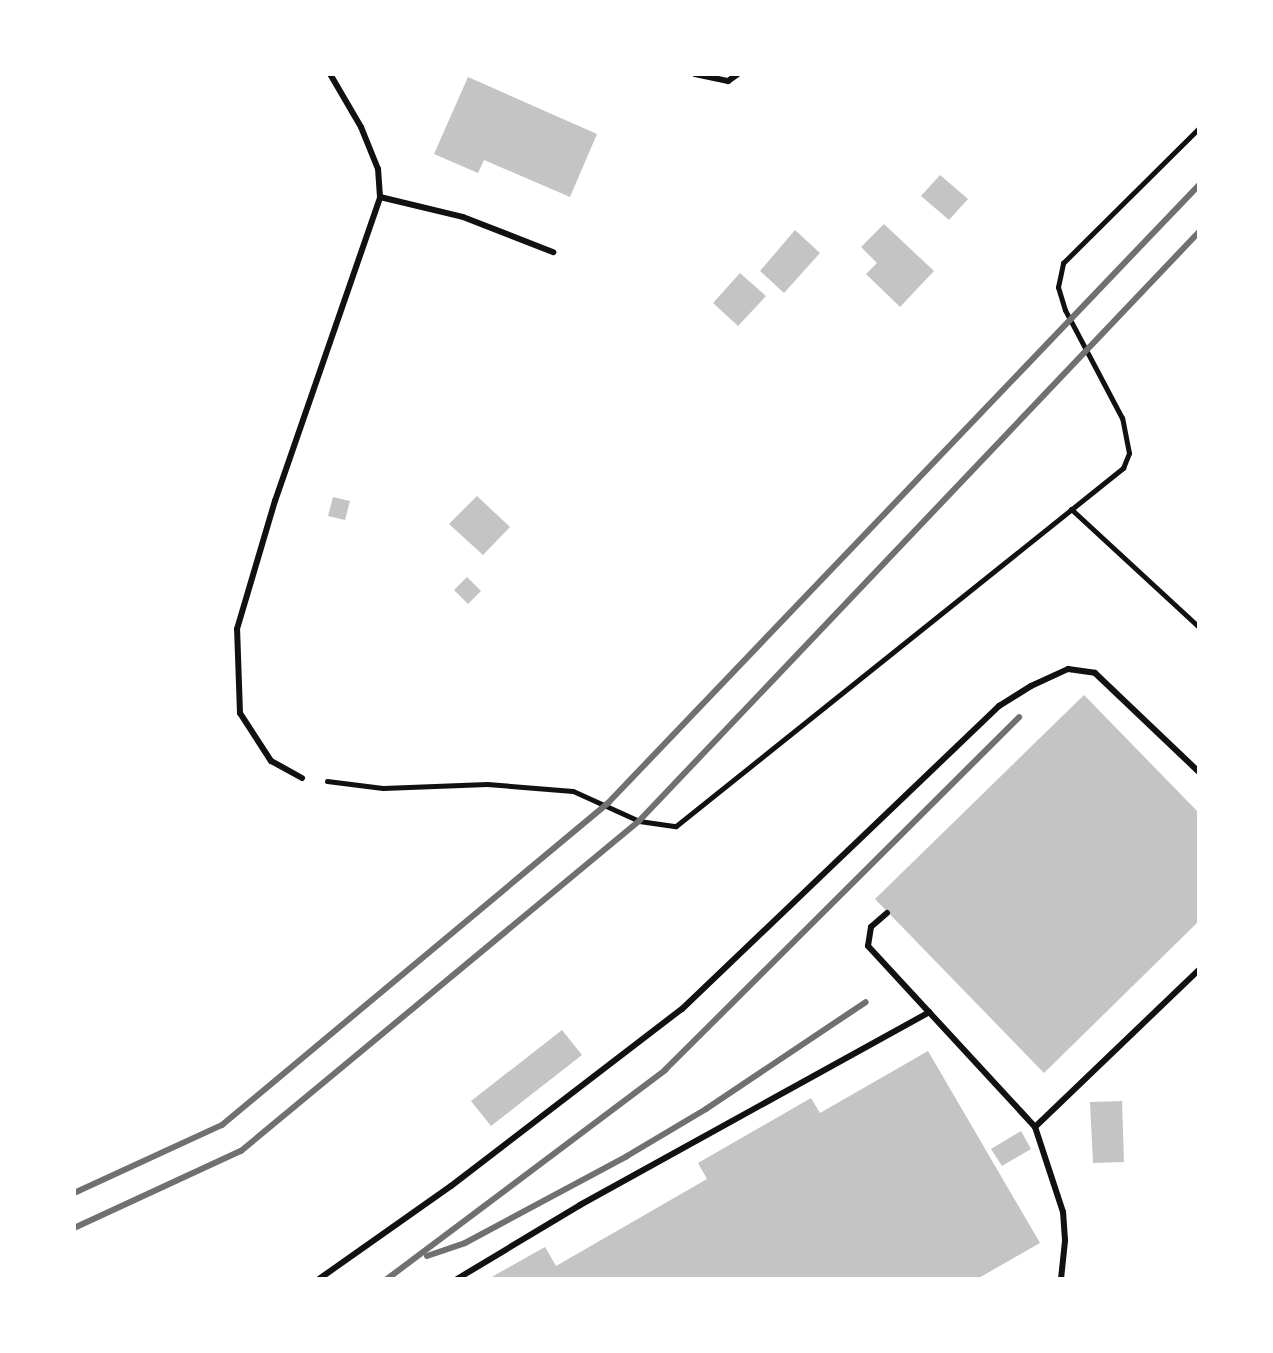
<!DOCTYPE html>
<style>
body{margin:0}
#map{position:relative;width:1273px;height:1353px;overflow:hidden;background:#fff;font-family:"Alegreya Sans",sans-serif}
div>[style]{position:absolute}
.building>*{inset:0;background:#c4c4c4}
.path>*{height:5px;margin:-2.5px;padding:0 2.5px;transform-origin:2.5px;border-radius:2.5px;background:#111}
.service>*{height:6px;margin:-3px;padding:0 3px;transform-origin:3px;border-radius:3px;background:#111}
.rail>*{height:6px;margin:-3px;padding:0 3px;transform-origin:3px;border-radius:3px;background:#707070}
span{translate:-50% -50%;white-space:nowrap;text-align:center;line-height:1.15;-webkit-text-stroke:6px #fff;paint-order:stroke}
.frame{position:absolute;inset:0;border:76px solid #fff;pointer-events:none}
</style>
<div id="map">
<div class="building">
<i style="clip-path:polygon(468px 77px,597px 134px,570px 197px,484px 160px,478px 173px,434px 154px)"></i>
<i style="clip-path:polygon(940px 175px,968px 199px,949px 220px,921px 196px)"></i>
<i style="clip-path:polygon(884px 224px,934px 271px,900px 307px,866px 274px,877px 263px,861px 247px)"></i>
<i style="clip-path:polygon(795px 230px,820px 253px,784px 293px,760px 271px)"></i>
<i style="clip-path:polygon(740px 273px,766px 296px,738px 326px,713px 303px)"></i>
<i style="clip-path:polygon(477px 496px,510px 527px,483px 555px,449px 524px)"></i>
<i style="clip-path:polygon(333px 497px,350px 501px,345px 520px,328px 516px)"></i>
<i style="clip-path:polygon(467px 577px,481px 591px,468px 604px,454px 590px)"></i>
<i style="clip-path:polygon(1084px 695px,1199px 813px,1199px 921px,1044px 1073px,875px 899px)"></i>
<i style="clip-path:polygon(562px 1030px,582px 1055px,491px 1126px,471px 1101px)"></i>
<i style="clip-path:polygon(928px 1051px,1040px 1243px,977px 1279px,488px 1279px,545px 1247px,556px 1266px,707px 1179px,698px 1163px,811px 1098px,820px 1113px)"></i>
<i style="clip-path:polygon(1122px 1101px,1124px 1162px,1093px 1163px,1090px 1102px)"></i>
<i style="clip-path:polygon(1021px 1131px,1031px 1149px,1002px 1166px,991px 1149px)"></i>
</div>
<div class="path">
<i style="left:1071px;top:509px;width:174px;rotate:42.7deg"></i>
<i style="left:327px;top:781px;width:56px;rotate:7.1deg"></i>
<i style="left:383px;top:788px;width:104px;rotate:-2.2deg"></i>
<i style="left:487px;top:784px;width:86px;rotate:4.7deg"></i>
<i style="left:573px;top:791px;width:72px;rotate:24.4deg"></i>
<i style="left:639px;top:821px;width:37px;rotate:8deg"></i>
<i style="left:676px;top:826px;width:573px;rotate:-38.69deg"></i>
<i style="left:1123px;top:468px;width:16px;rotate:-68deg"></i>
<i style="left:1129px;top:453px;width:36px;rotate:-101deg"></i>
<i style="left:1122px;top:418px;width:122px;rotate:-117.8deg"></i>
<i style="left:1065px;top:310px;width:24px;rotate:-107deg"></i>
<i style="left:1058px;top:287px;width:25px;rotate:-78deg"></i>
<i style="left:1063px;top:263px;width:192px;rotate:-44.8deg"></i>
</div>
<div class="service">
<i style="left:695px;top:74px;width:34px;rotate:12deg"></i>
<i style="left:728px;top:81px;width:12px;rotate:-35deg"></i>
<i style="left:380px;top:197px;width:85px;rotate:13.5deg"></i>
<i style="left:463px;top:217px;width:97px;rotate:21.3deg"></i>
<i style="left:302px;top:778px;width:35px;rotate:-151deg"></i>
<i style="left:271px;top:761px;width:57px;rotate:-122.9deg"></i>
<i style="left:240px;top:713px;width:84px;rotate:-92deg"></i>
<i style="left:237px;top:629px;width:134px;rotate:-73.5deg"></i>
<i style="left:275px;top:501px;width:322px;rotate:-70.9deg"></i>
<i style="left:380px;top:197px;width:28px;rotate:-94deg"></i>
<i style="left:378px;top:169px;width:45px;rotate:-112deg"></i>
<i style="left:361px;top:127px;width:61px;rotate:-120.3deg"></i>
<i style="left:887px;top:913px;width:21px;rotate:139deg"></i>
<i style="left:871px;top:927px;width:19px;rotate:99deg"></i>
<i style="left:868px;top:946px;width:90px;rotate:47.3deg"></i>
<i style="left:319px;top:1279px;width:161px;rotate:-35.2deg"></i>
<i style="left:451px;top:1186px;width:291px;rotate:-37.5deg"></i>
<i style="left:682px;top:1009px;width:439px;rotate:-43.7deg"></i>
<i style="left:999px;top:706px;width:38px;rotate:-32deg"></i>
<i style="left:1031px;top:686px;width:41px;rotate:-24.7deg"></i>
<i style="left:1068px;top:669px;width:27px;rotate:8deg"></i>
<i style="left:1095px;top:673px;width:144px;rotate:43.6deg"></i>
<i style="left:457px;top:1279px;width:144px;rotate:-31deg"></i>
<i style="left:580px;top:1205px;width:399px;rotate:-28.9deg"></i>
<i style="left:929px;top:1012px;width:156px;rotate:47.3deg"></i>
<i style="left:1061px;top:1279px;width:39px;rotate:-84deg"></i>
<i style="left:1065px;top:1240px;width:28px;rotate:-94deg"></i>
<i style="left:1063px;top:1212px;width:89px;rotate:-108.2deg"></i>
<i style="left:1035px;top:1127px;width:227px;rotate:-43.8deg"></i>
</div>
<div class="rail">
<i style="left:74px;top:1193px;width:163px;rotate:-24.7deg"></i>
<i style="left:222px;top:1125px;width:503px;rotate:-39.83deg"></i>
<i style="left:608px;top:803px;width:855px;rotate:-46.28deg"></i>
<i style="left:74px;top:1228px;width:184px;rotate:-24.8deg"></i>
<i style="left:241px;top:1151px;width:517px;rotate:-39.66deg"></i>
<i style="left:639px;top:821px;width:813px;rotate:-46.45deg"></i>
<i style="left:427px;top:1256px;width:40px;rotate:-18.9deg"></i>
<i style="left:465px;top:1243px;width:184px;rotate:-28.2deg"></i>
<i style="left:627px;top:1156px;width:92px;rotate:-30.7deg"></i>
<i style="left:706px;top:1109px;width:192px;rotate:-33.8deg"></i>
<i style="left:387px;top:1279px;width:348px;rotate:-36.9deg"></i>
<i style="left:665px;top:1070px;width:500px;rotate:-44.9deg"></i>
</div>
<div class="frame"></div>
</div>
